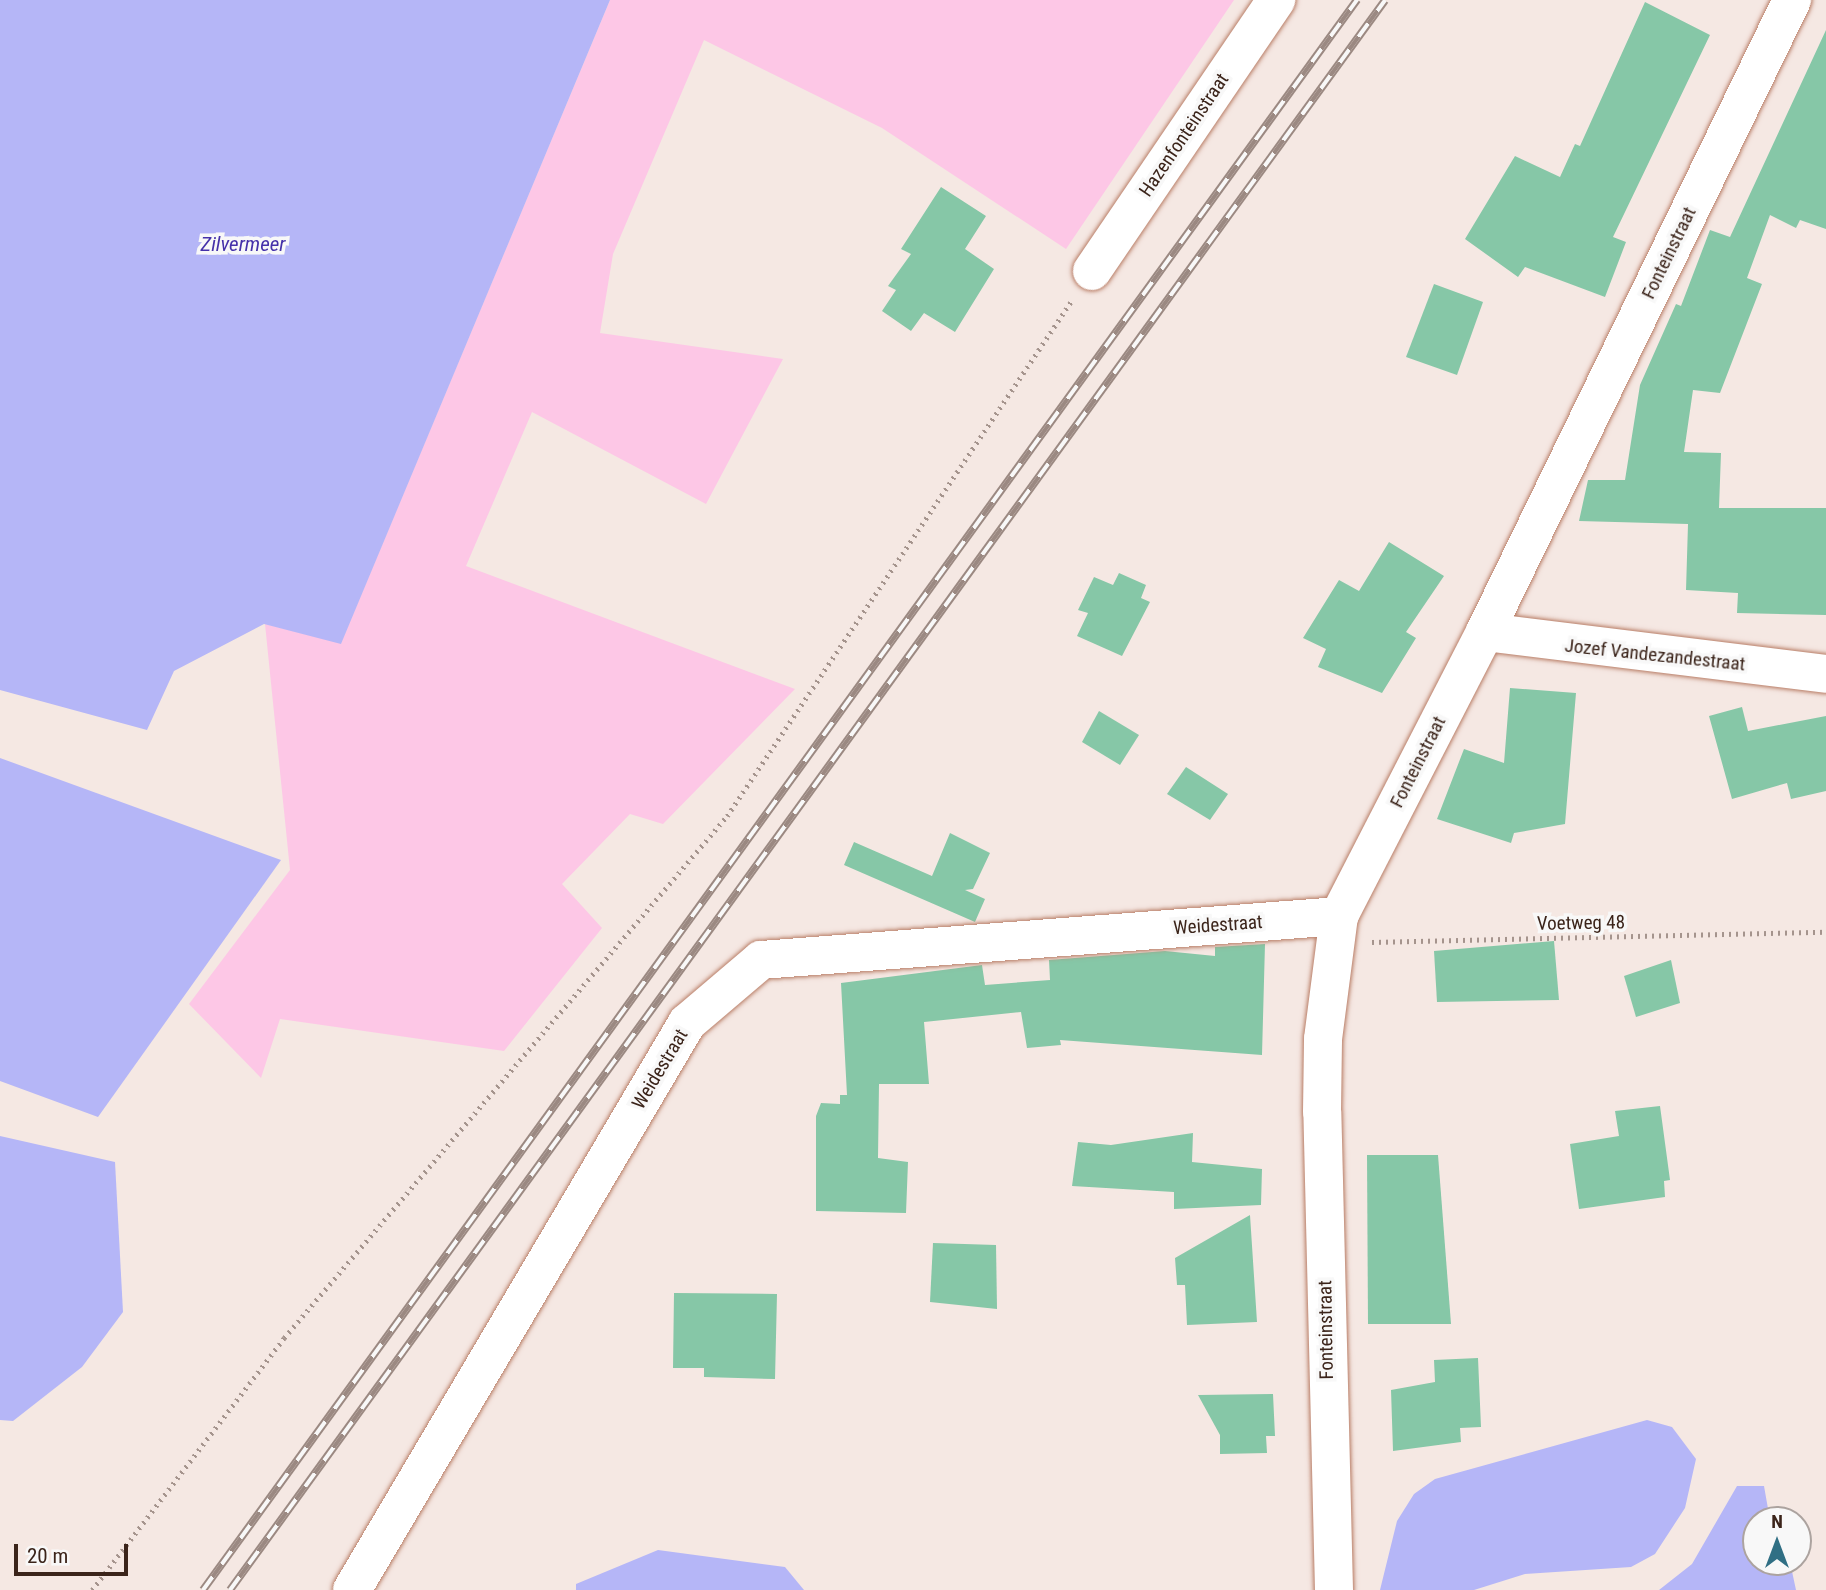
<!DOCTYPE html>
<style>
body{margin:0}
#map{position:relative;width:1826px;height:1590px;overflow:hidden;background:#f5e8e3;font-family:"Roboto Condensed",sans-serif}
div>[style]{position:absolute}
.green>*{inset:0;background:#fdc7e6}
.water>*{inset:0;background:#b5b6f7}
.building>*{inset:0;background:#86c7a7}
.path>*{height:4.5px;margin-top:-2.25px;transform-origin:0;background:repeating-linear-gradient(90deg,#a5948d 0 2px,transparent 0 7px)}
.roads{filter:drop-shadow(0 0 2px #b97e67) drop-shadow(0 0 2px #b97e67)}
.street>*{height:38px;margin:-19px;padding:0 19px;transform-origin:19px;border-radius:19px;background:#fff}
.rail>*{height:8px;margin-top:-4px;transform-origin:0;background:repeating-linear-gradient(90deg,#f8f8f8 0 16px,#9b8982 0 32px);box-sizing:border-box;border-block:2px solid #9b8982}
span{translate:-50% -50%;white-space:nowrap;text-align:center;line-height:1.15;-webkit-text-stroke:7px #f8f8f8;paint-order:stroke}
.street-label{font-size:19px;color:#3b241a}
.water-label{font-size:21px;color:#4531a9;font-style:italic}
.north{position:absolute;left:1742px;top:1506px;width:70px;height:70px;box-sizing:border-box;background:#f8f8f8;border:2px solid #aca39f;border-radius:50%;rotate:0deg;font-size:19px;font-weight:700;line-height:28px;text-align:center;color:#3b241a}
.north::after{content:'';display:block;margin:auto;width:24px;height:32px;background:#306f84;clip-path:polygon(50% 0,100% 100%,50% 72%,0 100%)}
.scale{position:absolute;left:14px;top:1544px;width:114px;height:32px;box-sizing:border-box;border:4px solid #3b241a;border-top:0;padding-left:9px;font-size:21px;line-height:24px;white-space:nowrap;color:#3b241a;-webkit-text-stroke:5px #f8f8f8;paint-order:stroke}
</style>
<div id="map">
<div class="green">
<i style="clip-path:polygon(610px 0,1234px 0,1066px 249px,882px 128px,704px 40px,613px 254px,600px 333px,783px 359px,706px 504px,532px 412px,466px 566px,795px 689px,663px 824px,630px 814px,562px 884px,602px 928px,504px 1051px,280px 1019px,261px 1078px,189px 1004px,290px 870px,265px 624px,341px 643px)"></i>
</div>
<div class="water">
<i style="clip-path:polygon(0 0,610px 0,341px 644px,264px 624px,174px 671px,147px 730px,0 690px)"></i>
<i style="clip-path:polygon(0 758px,281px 860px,98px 1117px,0 1081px)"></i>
<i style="clip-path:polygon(0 1136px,115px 1162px,123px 1312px,82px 1367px,13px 1421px,0 1420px)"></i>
<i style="clip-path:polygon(1647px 1420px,1672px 1427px,1696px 1459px,1685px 1508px,1655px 1554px,1631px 1567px,1525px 1574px,1474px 1590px,1380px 1590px,1397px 1521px,1414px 1494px,1435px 1479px)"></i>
<i style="clip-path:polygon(1737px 1486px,1764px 1486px,1770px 1520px,1756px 1520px,1756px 1562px,1790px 1562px,1796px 1590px,1659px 1590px,1692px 1564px)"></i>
<i style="clip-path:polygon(658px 1550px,785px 1567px,804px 1590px,576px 1590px,576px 1584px)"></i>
</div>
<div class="building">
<i style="clip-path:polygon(1645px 2px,1710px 35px,1613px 237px,1626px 242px,1605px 297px,1525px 267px,1518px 277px,1465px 239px,1515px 156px,1560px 177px,1575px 144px,1580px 146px)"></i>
<i style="clip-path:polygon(1826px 30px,1826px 229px,1800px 220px,1796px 228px,1770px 215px,1747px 278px,1762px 284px,1720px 393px,1693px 390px,1684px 452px,1721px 453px,1719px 508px,1826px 508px,1826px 615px,1737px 613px,1738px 593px,1686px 590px,1688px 524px,1579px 521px,1588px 480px,1625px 480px,1640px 385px,1676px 304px,1681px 306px,1710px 230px,1730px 237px)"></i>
<i style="clip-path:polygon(941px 187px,986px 216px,965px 249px,994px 269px,955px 332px,924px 313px,911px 331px,882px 311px,896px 290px,888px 286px,911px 254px,901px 249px)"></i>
<i style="clip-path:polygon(1434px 284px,1483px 302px,1457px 375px,1406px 357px)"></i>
<i style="clip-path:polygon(1389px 542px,1444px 576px,1406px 632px,1416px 638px,1382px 693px,1318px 667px,1326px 649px,1303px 638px,1339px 580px,1359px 591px)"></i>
<i style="clip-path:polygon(1119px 573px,1146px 585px,1141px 598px,1150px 602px,1122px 656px,1077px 636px,1088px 613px,1078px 610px,1094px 577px,1113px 585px)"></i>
<i style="clip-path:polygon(1510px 688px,1576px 693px,1565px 824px,1514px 833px,1511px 843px,1437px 819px,1464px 749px,1504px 763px)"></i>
<i style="clip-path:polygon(1742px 707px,1748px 731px,1826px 716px,1826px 791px,1791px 799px,1787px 783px,1732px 799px,1709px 716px)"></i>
<i style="clip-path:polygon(1099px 711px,1139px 735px,1120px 765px,1082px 742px)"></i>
<i style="clip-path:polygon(1186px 767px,1228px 794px,1210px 820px,1167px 794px)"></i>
<i style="clip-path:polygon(950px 833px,990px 853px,973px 889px,965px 890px,985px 899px,975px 922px,844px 865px,854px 842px,932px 876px)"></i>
<i style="clip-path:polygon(1554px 941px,1559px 1000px,1437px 1002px,1434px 951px)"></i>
<i style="clip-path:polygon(1265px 944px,1262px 1055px,1060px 1040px,1061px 1045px,1027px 1048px,1021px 1012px,924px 1022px,929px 1084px,879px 1084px,878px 1158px,908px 1162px,906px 1213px,816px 1211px,816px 1116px,821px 1103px,840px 1104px,840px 1095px,847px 1095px,841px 983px,982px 965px,985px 985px,1050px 980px,1049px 960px,1165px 951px,1215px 956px,1215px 947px)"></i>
<i style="clip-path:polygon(1671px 960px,1680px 1003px,1636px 1017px,1624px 976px)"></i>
<i style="clip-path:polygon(1660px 1106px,1670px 1180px,1664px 1181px,1665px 1197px,1579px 1209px,1570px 1144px,1619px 1136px,1615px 1111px)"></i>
<i style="clip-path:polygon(1193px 1133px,1192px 1162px,1262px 1169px,1261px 1205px,1174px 1209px,1174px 1192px,1072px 1186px,1078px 1142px,1111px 1145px)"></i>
<i style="clip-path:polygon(1367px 1155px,1438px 1155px,1451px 1324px,1368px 1324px)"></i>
<i style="clip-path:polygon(1250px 1215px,1257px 1322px,1187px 1325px,1185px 1285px,1177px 1285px,1175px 1258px)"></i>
<i style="clip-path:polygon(933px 1243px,996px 1245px,997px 1309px,930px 1302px)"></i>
<i style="clip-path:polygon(674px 1293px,777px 1294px,775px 1379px,704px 1377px,704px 1368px,673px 1368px)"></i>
<i style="clip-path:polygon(1478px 1358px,1481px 1427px,1460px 1428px,1461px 1442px,1393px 1451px,1391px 1390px,1435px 1382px,1434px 1360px)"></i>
<i style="clip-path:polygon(1273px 1394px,1275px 1436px,1266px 1436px,1267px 1453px,1220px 1454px,1220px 1435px,1198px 1395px)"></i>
</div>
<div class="path">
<i style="left:1372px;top:942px;width:454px;rotate:-1.3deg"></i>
<i style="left:92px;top:1590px;width:317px;rotate:-52.7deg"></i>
<i style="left:284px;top:1338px;width:685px;rotate:-49.68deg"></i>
<i style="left:727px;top:816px;width:621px;rotate:-56.23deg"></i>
</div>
<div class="roads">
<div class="street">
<i style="left:1092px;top:271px;width:328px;rotate:-55.8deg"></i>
<i style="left:1485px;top:632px;width:344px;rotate:7deg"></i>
<i style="left:352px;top:1590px;width:659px;rotate:-59.42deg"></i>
<i style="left:687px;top:1023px;width:97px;rotate:-40.4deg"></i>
<i style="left:761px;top:960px;width:580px;rotate:-4.35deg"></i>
<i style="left:1334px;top:1590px;width:478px;rotate:-91.4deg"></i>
<i style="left:1322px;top:1112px;width:73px;rotate:-89.2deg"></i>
<i style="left:1323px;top:1039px;width:124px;rotate:-82.6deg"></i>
<i style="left:1339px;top:916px;width:319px;rotate:-62.8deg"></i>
<i style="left:1485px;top:632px;width:703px;rotate:-64.09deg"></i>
</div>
</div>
<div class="rail">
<i style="left:203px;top:1590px;width:1965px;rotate:-54.03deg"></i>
<i style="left:230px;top:1590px;width:1965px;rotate:-54deg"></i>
</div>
<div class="street-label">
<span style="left:1184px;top:135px;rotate:-56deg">Hazenfonteinstraat</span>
<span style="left:1669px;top:253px;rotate:-64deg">Fonteinstraat</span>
<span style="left:1655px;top:655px;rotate:6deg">Jozef Vandezandestraat</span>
<span style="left:1418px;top:762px;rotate:-63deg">Fonteinstraat</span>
<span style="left:1581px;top:923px;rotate:-1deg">Voetweg 48</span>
<span style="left:1218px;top:925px;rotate:-4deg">Weidestraat</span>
<span style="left:660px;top:1069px;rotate:-59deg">Weidestraat</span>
<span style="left:1326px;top:1330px;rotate:-91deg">Fonteinstraat</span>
</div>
<div class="water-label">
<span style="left:243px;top:244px">Zilvermeer</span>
</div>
<div class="north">N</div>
<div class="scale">20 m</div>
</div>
